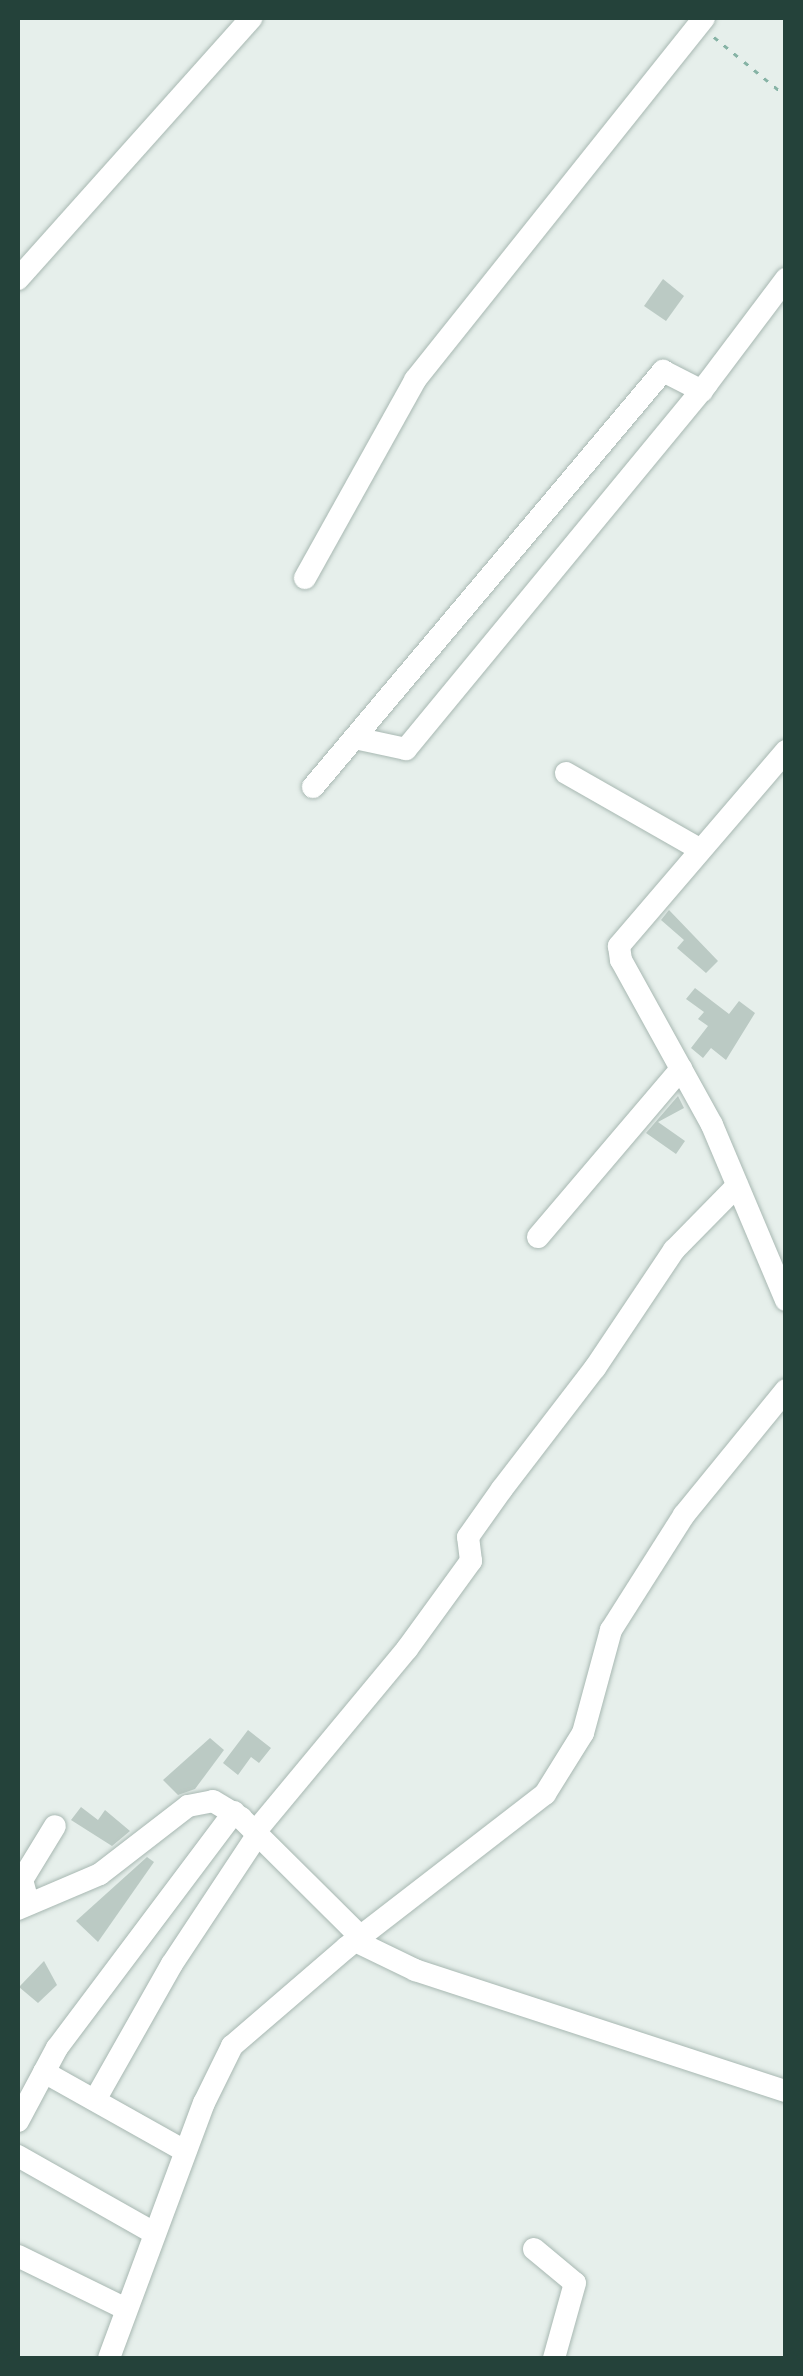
<!DOCTYPE html>
<style>
body{margin:0}
#map{position:relative;width:803px;height:2376px;overflow:hidden;background:#e6efeb;font-family:Overpass,sans-serif}
div>[style]{position:absolute}
.building>*{inset:0;background:#bbcac4}
.path>*{height:2.5px;margin-top:-1.25px;transform-origin:0;background:repeating-linear-gradient(90deg,#86b3a5 0 5px,transparent 0 13px)}
.roads{filter:drop-shadow(0 0 2px #a8b8b2) drop-shadow(0 0 2px #a8b8b2)}
.minor>*{height:22px;margin:-11px;padding:0 11px;transform-origin:11px;border-radius:11px;background:#fff}
span{translate:-50% -50%;white-space:nowrap;text-align:center;line-height:1.15;-webkit-text-stroke:10px #f7fbf9;paint-order:stroke}
.frame{position:absolute;inset:0;border:20px solid #24423a;pointer-events:none}
</style>
<div id="map">
<div class="building">
<i style="clip-path:polygon(663px 279px,684px 296px,666px 321px,644px 306px)"></i>
<i style="clip-path:polygon(669px 910px,718px 961px,706px 973px,677px 948px,684px 940px,661px 920px)"></i>
<i style="clip-path:polygon(695px 988px,729px 1014px,739px 1001px,755px 1013px,726px 1060px,711px 1048px,703px 1058px,691px 1048px,708px 1026px,698px 1019px,704px 1012px,686px 999px)"></i>
<i style="clip-path:polygon(678px 1096px,684px 1108px,658px 1122px,685px 1141px,676px 1154px,646px 1133px)"></i>
<i style="clip-path:polygon(248px 1730px,271px 1748px,259px 1763px,251px 1757px,238px 1775px,223px 1763px)"></i>
<i style="clip-path:polygon(210px 1738px,224px 1750px,195px 1789px,178px 1795px,163px 1780px)"></i>
<i style="clip-path:polygon(81px 1807px,98px 1820px,105px 1810px,130px 1831px,112px 1846px,71px 1820px)"></i>
<i style="clip-path:polygon(147px 1857px,154px 1862px,98px 1942px,76px 1921px)"></i>
<i style="clip-path:polygon(44px 1961px,57px 1985px,38px 2003px,19px 1987px)"></i>
</div>
<div class="path">
<i style="left:714px;top:37px;width:93px;rotate:39.3deg"></i>
</div>
<div class="roads">
<div class="minor">
<i style="left:18px;top:279px;width:350px;rotate:-48.2deg"></i>
<i style="left:305px;top:578px;width:227px;rotate:-60.9deg"></i>
<i style="left:415px;top:380px;width:463px;rotate:-51.4deg"></i>
<i style="left:355px;top:738px;width:52px;rotate:12.2deg"></i>
<i style="left:406px;top:749px;width:472px;rotate:-50.5deg"></i>
<i style="left:706px;top:385px;width:133px;rotate:-53deg"></i>
<i style="left:786px;top:751px;width:257px;rotate:130.6deg"></i>
<i style="left:619px;top:946px;width:14px;rotate:82deg"></i>
<i style="left:621px;top:960px;width:188px;rotate:61.1deg"></i>
<i style="left:712px;top:1125px;width:190px;rotate:67.1deg"></i>
<i style="left:566px;top:773px;width:153px;rotate:29.7deg"></i>
<i style="left:313px;top:787px;width:544px;rotate:-49.92deg"></i>
<i style="left:663px;top:371px;width:44px;rotate:27.1deg"></i>
<i style="left:538px;top:1237px;width:221px;rotate:-49.6deg"></i>
<i style="left:255px;top:1832px;width:238px;rotate:-50.3deg"></i>
<i style="left:407px;top:1649px;width:109px;rotate:-54deg"></i>
<i style="left:471px;top:1561px;width:24px;rotate:-97deg"></i>
<i style="left:468px;top:1537px;width:59px;rotate:-54.7deg"></i>
<i style="left:502px;top:1489px;width:153px;rotate:-52.5deg"></i>
<i style="left:595px;top:1368px;width:142px;rotate:-56.2deg"></i>
<i style="left:674px;top:1250px;width:90px;rotate:-45.5deg"></i>
<i style="left:28px;top:1902px;width:23px;rotate:-105deg"></i>
<i style="left:22px;top:1880px;width:63px;rotate:-58.6deg"></i>
<i style="left:18px;top:1909px;width:89px;rotate:-23.1deg"></i>
<i style="left:100px;top:1874px;width:111px;rotate:-37.7deg"></i>
<i style="left:188px;top:1806px;width:25px;rotate:-11deg"></i>
<i style="left:213px;top:1801px;width:33px;rotate:31deg"></i>
<i style="left:241px;top:1818px;width:169px;rotate:44.8deg"></i>
<i style="left:355px;top:1941px;width:67px;rotate:25.8deg"></i>
<i style="left:415px;top:1970px;width:390px;rotate:18.1deg"></i>
<i style="left:44px;top:2072px;width:162px;rotate:29.3deg"></i>
<i style="left:95px;top:2100px;width:156px;rotate:-60.5deg"></i>
<i style="left:172px;top:1964px;width:156px;rotate:-56.5deg"></i>
<i style="left:18px;top:2121px;width:83px;rotate:-61.9deg"></i>
<i style="left:57px;top:2048px;width:295px;rotate:-53.1deg"></i>
<i style="left:18px;top:2156px;width:156px;rotate:29.5deg"></i>
<i style="left:534px;top:2249px;width:53px;rotate:39.7deg"></i>
<i style="left:575px;top:2283px;width:78px;rotate:105.6deg"></i>
<i style="left:18px;top:2256px;width:120px;rotate:26.1deg"></i>
<i style="left:109px;top:2358px;width:272px;rotate:-69.6deg"></i>
<i style="left:204px;top:2103px;width:64px;rotate:-63.8deg"></i>
<i style="left:232px;top:2046px;width:152px;rotate:-40.7deg"></i>
<i style="left:347px;top:1947px;width:250px;rotate:-37.7deg"></i>
<i style="left:545px;top:1794px;width:72px;rotate:-58.1deg"></i>
<i style="left:583px;top:1733px;width:107px;rotate:-74.8deg"></i>
<i style="left:611px;top:1630px;width:136px;rotate:-57.6deg"></i>
<i style="left:684px;top:1515px;width:161px;rotate:-50.8deg"></i>
</div>
</div>
<div class="frame"></div>
</div>
